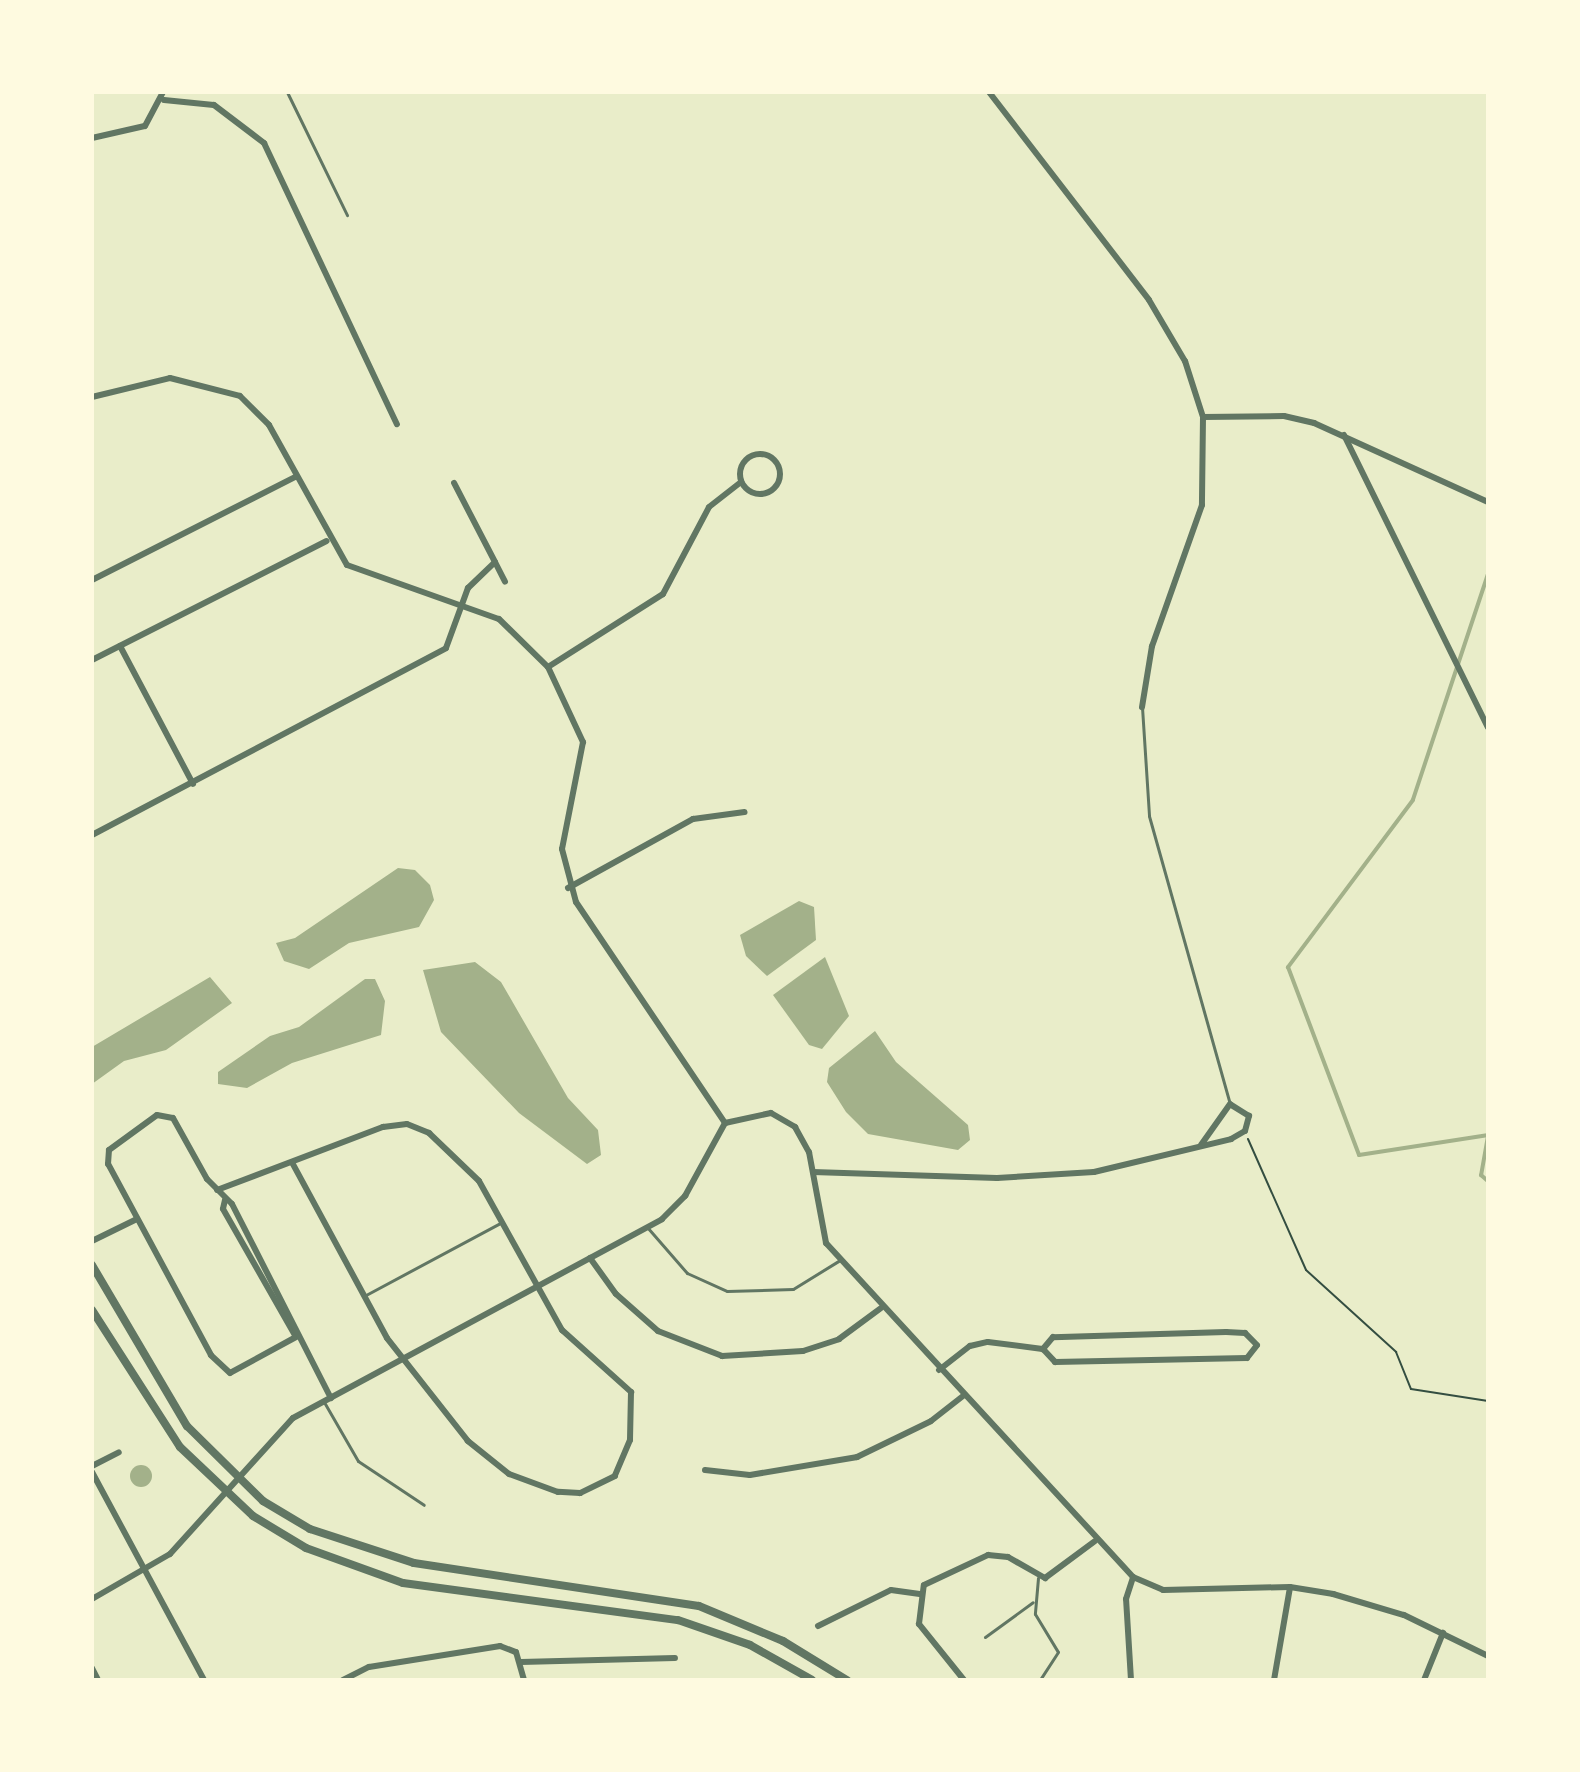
<!DOCTYPE html>
<style>
body{margin:0}
#map{position:relative;width:1580px;height:1772px;overflow:hidden;background:#e9edc9;font-family:"PT Sans",sans-serif}
div>[style]{position:absolute}
.water>*{inset:0;background:#a3b18a}
.round{border-radius:50%}
.stream>*{height:4px;margin:-2px;padding:0 2px;transform-origin:2px;border-radius:2px;background:#a3b18a}
.path>*{height:2px;margin:-1px;padding:0 1px;transform-origin:1px;border-radius:1px;background:#344e41}
.service>*{height:3px;margin:-1.5px;padding:0 1.5px;transform-origin:1.5px;border-radius:1.5px;background:#617663}
.minor>*{height:6px;margin:-3px;padding:0 3px;transform-origin:3px;border-radius:3px;background:#617663}
.minor>.ring{margin:-3px;padding:0;box-sizing:content-box;background:none;border:6px solid #617663;border-radius:50%}
.tertiary>*{height:8px;margin:-4px;padding:0 4px;transform-origin:4px;border-radius:4px;background:#617663}
span{translate:-50% -50%;white-space:nowrap;text-align:center;line-height:1.15;-webkit-text-stroke:8px #fefae0;paint-order:stroke}
.frame{position:absolute;inset:0;border:94px solid #fefae0;pointer-events:none}
</style>
<div id="map">
<div class="water">
<i style="clip-path:polygon(398px 868px,415px 870px,430px 885px,434px 900px,419px 927px,349px 943px,309px 969px,284px 961px,276px 943px,295px 938px)"></i>
<i style="clip-path:polygon(799px 901px,814px 907px,816px 940px,767px 976px,746px 956px,740px 935px)"></i>
<i style="clip-path:polygon(825px 957px,849px 1016px,822px 1049px,809px 1045px,773px 995px)"></i>
<i style="clip-path:polygon(475px 962px,501px 982px,568px 1098px,598px 1130px,601px 1155px,587px 1164px,519px 1113px,441px 1032px,423px 970px)"></i>
<i style="clip-path:polygon(210px 977px,232px 1003px,166px 1050px,124px 1061px,92px 1084px,92px 1047px)"></i>
<i style="clip-path:polygon(365px 979px,375px 979px,385px 1001px,381px 1035px,292px 1063px,247px 1088px,218px 1084px,218px 1072px,270px 1036px,299px 1027px)"></i>
<i style="clip-path:polygon(875px 1031px,896px 1062px,968px 1125px,970px 1140px,958px 1150px,868px 1134px,846px 1112px,827px 1082px,829px 1068px)"></i>
<i class="round" style="left:130px;top:1465px;width:22px;height:22px"></i>
</div>
<div class="stream">
<i style="left:1488px;top:574px;width:238px;rotate:108.4deg"></i>
<i style="left:1413px;top:800px;width:209px;rotate:126.8deg"></i>
<i style="left:1288px;top:967px;width:201px;rotate:69.3deg"></i>
<i style="left:1359px;top:1155px;width:131px;rotate:-8.8deg"></i>
<i style="left:1488px;top:1136px;width:40px;rotate:100deg"></i>
<i style="left:1481px;top:1175px;width:9px;rotate:41deg"></i>
</div>
<div class="path">
<i style="left:1248px;top:1139px;width:143px;rotate:66.1deg"></i>
<i style="left:1306px;top:1270px;width:122px;rotate:42.3deg"></i>
<i style="left:1396px;top:1352px;width:40px;rotate:68deg"></i>
<i style="left:1411px;top:1389px;width:78px;rotate:8.9deg"></i>
</div>
<div class="service">
<i style="left:287px;top:92px;width:137px;rotate:64deg"></i>
<i style="left:1142px;top:707px;width:109px;rotate:86.3deg"></i>
<i style="left:1149px;top:816px;width:299px;rotate:74.3deg"></i>
<i style="left:647px;top:1227px;width:61px;rotate:49deg"></i>
<i style="left:687px;top:1273px;width:44px;rotate:24.2deg"></i>
<i style="left:727px;top:1291px;width:66px;rotate:-1.7deg"></i>
<i style="left:793px;top:1289px;width:55px;rotate:-31.7deg"></i>
<i style="left:364px;top:1296px;width:157px;rotate:-28.2deg"></i>
<i style="left:324px;top:1402px;width:68px;rotate:60deg"></i>
<i style="left:358px;top:1461px;width:79px;rotate:33.7deg"></i>
<i style="left:1038px;top:1578px;width:36px;rotate:95deg"></i>
<i style="left:1035px;top:1614px;width:44px;rotate:58.8deg"></i>
<i style="left:1058px;top:1652px;width:33px;rotate:123deg"></i>
<i style="left:985px;top:1637px;width:59px;rotate:-36.1deg"></i>
</div>
<div class="minor">
<i style="left:989px;top:92px;width:262px;rotate:52.4deg"></i>
<i style="left:1149px;top:300px;width:71px;rotate:59.5deg"></i>
<i style="left:1185px;top:361px;width:59px;rotate:72.2deg"></i>
<i style="left:1203px;top:417px;width:88px;rotate:90.7deg"></i>
<i style="left:1202px;top:505px;width:150px;rotate:109.5deg"></i>
<i style="left:1152px;top:646px;width:62px;rotate:99.3deg"></i>
<i style="left:164px;top:100px;width:50px;rotate:5.7deg"></i>
<i style="left:214px;top:105px;width:63px;rotate:37.2deg"></i>
<i style="left:264px;top:143px;width:311px;rotate:64.7deg"></i>
<i style="left:92px;top:138px;width:54px;rotate:-12.8deg"></i>
<i style="left:145px;top:126px;width:38px;rotate:-62deg"></i>
<i style="left:92px;top:397px;width:80px;rotate:-13.7deg"></i>
<i style="left:170px;top:378px;width:72px;rotate:14.4deg"></i>
<i style="left:240px;top:396px;width:41px;rotate:45deg"></i>
<i style="left:269px;top:425px;width:160px;rotate:60.9deg"></i>
<i style="left:347px;top:565px;width:161px;rotate:19.6deg"></i>
<i style="left:499px;top:619px;width:69px;rotate:44.4deg"></i>
<i style="left:548px;top:667px;width:83px;rotate:65deg"></i>
<i style="left:583px;top:742px;width:109px;rotate:101.1deg"></i>
<i style="left:562px;top:849px;width:55px;rotate:75.2deg"></i>
<i style="left:576px;top:902px;width:267px;rotate:56deg"></i>
<i style="left:725px;top:1123px;width:47px;rotate:-12.3deg"></i>
<i style="left:771px;top:1113px;width:28px;rotate:30deg"></i>
<i style="left:795px;top:1127px;width:29px;rotate:61deg"></i>
<i style="left:809px;top:1152px;width:93px;rotate:79.4deg"></i>
<i style="left:826px;top:1243px;width:454px;rotate:47.4deg"></i>
<i style="left:1133px;top:1577px;width:33px;rotate:23deg"></i>
<i style="left:1163px;top:1590px;width:127px;rotate:-1.4deg"></i>
<i style="left:1290px;top:1587px;width:44px;rotate:9.2deg"></i>
<i style="left:1333px;top:1594px;width:74px;rotate:16.5deg"></i>
<i style="left:1404px;top:1615px;width:93px;rotate:26deg"></i>
<i style="left:1203px;top:417px;width:81px;rotate:-0.7deg"></i>
<i style="left:1284px;top:416px;width:31px;rotate:13deg"></i>
<i style="left:1314px;top:423px;width:191px;rotate:24.4deg"></i>
<i style="left:1344px;top:435px;width:326px;rotate:63.8deg"></i>
<i class="ring" style="left:740px;top:454px;width:34px;height:34px"></i>
<i style="left:495px;top:562px;width:22px;rotate:63deg"></i>
<i style="left:92px;top:580px;width:228px;rotate:-26.9deg"></i>
<i style="left:120px;top:646px;width:156px;rotate:62.1deg"></i>
<i style="left:92px;top:660px;width:263px;rotate:-26.9deg"></i>
<i style="left:548px;top:667px;width:136px;rotate:-32.4deg"></i>
<i style="left:663px;top:594px;width:98px;rotate:-62.1deg"></i>
<i style="left:709px;top:507px;width:41px;rotate:-38deg"></i>
<i style="left:92px;top:835px;width:400px;rotate:-27.8deg"></i>
<i style="left:446px;top:648px;width:64px;rotate:-69.9deg"></i>
<i style="left:468px;top:588px;width:37px;rotate:-44deg"></i>
<i style="left:495px;top:562px;width:89px;rotate:-117.4deg"></i>
<i style="left:568px;top:888px;width:143px;rotate:-28.9deg"></i>
<i style="left:693px;top:819px;width:52px;rotate:-7.7deg"></i>
<i style="left:813px;top:1172px;width:184px;rotate:1.9deg"></i>
<i style="left:997px;top:1178px;width:97px;rotate:-3.5deg"></i>
<i style="left:1094px;top:1172px;width:141px;rotate:-13.5deg"></i>
<i style="left:1231px;top:1139px;width:16px;rotate:-30deg"></i>
<i style="left:1245px;top:1131px;width:16px;rotate:-75deg"></i>
<i style="left:1249px;top:1116px;width:22px;rotate:-148deg"></i>
<i style="left:1230px;top:1104px;width:50px;rotate:125.3deg"></i>
<i style="left:217px;top:1190px;width:178px;rotate:-20.8deg"></i>
<i style="left:383px;top:1127px;width:24px;rotate:-7deg"></i>
<i style="left:407px;top:1124px;width:24px;rotate:22deg"></i>
<i style="left:429px;top:1133px;width:69px;rotate:43.8deg"></i>
<i style="left:479px;top:1181px;width:171px;rotate:60.9deg"></i>
<i style="left:562px;top:1330px;width:93px;rotate:41.9deg"></i>
<i style="left:631px;top:1392px;width:48px;rotate:91.2deg"></i>
<i style="left:630px;top:1440px;width:39px;rotate:113deg"></i>
<i style="left:615px;top:1476px;width:39px;rotate:154deg"></i>
<i style="left:580px;top:1493px;width:22px;rotate:-177deg"></i>
<i style="left:558px;top:1492px;width:52px;rotate:-159.8deg"></i>
<i style="left:509px;top:1474px;width:53px;rotate:-141.2deg"></i>
<i style="left:468px;top:1441px;width:131px;rotate:-128.2deg"></i>
<i style="left:387px;top:1338px;width:200px;rotate:-118.4deg"></i>
<i style="left:225px;top:1200px;width:9px;rotate:103deg"></i>
<i style="left:223px;top:1209px;width:147px;rotate:60.3deg"></i>
<i style="left:296px;top:1337px;width:75px;rotate:151.4deg"></i>
<i style="left:230px;top:1373px;width:26px;rotate:-137deg"></i>
<i style="left:211px;top:1355px;width:217px;rotate:-118.3deg"></i>
<i style="left:108px;top:1164px;width:14px;rotate:-86deg"></i>
<i style="left:109px;top:1150px;width:59px;rotate:-36.1deg"></i>
<i style="left:157px;top:1115px;width:16px;rotate:11deg"></i>
<i style="left:173px;top:1118px;width:70px;rotate:60.9deg"></i>
<i style="left:207px;top:1179px;width:35px;rotate:45deg"></i>
<i style="left:232px;top:1204px;width:218px;rotate:63deg"></i>
<i style="left:92px;top:1241px;width:50px;rotate:-26.1deg"></i>
<i style="left:590px;top:1258px;width:44px;rotate:54.2deg"></i>
<i style="left:616px;top:1294px;width:56px;rotate:41.4deg"></i>
<i style="left:658px;top:1331px;width:69px;rotate:21.3deg"></i>
<i style="left:722px;top:1356px;width:81px;rotate:-3.5deg"></i>
<i style="left:803px;top:1351px;width:38px;rotate:-18deg"></i>
<i style="left:839px;top:1339px;width:52px;rotate:-36.4deg"></i>
<i style="left:939px;top:1370px;width:39px;rotate:-38deg"></i>
<i style="left:970px;top:1346px;width:18px;rotate:-13deg"></i>
<i style="left:988px;top:1342px;width:55px;rotate:7.3deg"></i>
<i style="left:1043px;top:1349px;width:18px;rotate:47deg"></i>
<i style="left:1055px;top:1362px;width:192px;rotate:-1.2deg"></i>
<i style="left:1247px;top:1358px;width:16px;rotate:-52deg"></i>
<i style="left:1257px;top:1345px;width:17px;rotate:-135deg"></i>
<i style="left:1245px;top:1333px;width:19px;rotate:-177deg"></i>
<i style="left:1226px;top:1332px;width:173px;rotate:178.3deg"></i>
<i style="left:1053px;top:1337px;width:16px;rotate:130deg"></i>
<i style="left:92px;top:1466px;width:30px;rotate:-27deg"></i>
<i style="left:705px;top:1470px;width:45px;rotate:6.3deg"></i>
<i style="left:750px;top:1475px;width:109px;rotate:-9.5deg"></i>
<i style="left:857px;top:1457px;width:82px;rotate:-25.9deg"></i>
<i style="left:931px;top:1421px;width:41px;rotate:-38deg"></i>
<i style="left:92px;top:1472px;width:236px;rotate:61.7deg"></i>
<i style="left:92px;top:1599px;width:90px;rotate:-30deg"></i>
<i style="left:170px;top:1554px;width:183px;rotate:-47.9deg"></i>
<i style="left:293px;top:1418px;width:419px;rotate:-28.3deg"></i>
<i style="left:662px;top:1219px;width:33px;rotate:-45deg"></i>
<i style="left:685px;top:1196px;width:83px;rotate:-61.3deg"></i>
<i style="left:818px;top:1626px;width:81px;rotate:-26.3deg"></i>
<i style="left:891px;top:1590px;width:29px;rotate:8deg"></i>
<i style="left:521px;top:1662px;width:154px;rotate:-1.5deg"></i>
<i style="left:92px;top:1668px;width:13px;rotate:63deg"></i>
<i style="left:343px;top:1680px;width:29px;rotate:-27deg"></i>
<i style="left:369px;top:1667px;width:133px;rotate:-9.1deg"></i>
<i style="left:500px;top:1646px;width:17px;rotate:21deg"></i>
<i style="left:516px;top:1652px;width:29px;rotate:74deg"></i>
<i style="left:964px;top:1680px;width:72px;rotate:-128.8deg"></i>
<i style="left:919px;top:1624px;width:39px;rotate:-83deg"></i>
<i style="left:924px;top:1585px;width:71px;rotate:-25.1deg"></i>
<i style="left:988px;top:1555px;width:20px;rotate:6deg"></i>
<i style="left:1008px;top:1557px;width:43px;rotate:29.6deg"></i>
<i style="left:1045px;top:1578px;width:62px;rotate:-36.5deg"></i>
<i style="left:1131px;top:1680px;width:81px;rotate:-93.5deg"></i>
<i style="left:1126px;top:1599px;width:23px;rotate:-72deg"></i>
<i style="left:1274px;top:1680px;width:94px;rotate:-80.2deg"></i>
<i style="left:1424px;top:1680px;width:51px;rotate:-68deg"></i>
</div>
<div class="tertiary">
<i style="left:92px;top:1265px;width:187px;rotate:59.5deg"></i>
<i style="left:187px;top:1426px;width:107px;rotate:44.6deg"></i>
<i style="left:263px;top:1501px;width:55px;rotate:30.8deg"></i>
<i style="left:310px;top:1529px;width:109px;rotate:18.1deg"></i>
<i style="left:414px;top:1563px;width:288px;rotate:8.6deg"></i>
<i style="left:699px;top:1606px;width:91px;rotate:22.6deg"></i>
<i style="left:783px;top:1641px;width:75px;rotate:31.4deg"></i>
<i style="left:92px;top:1310px;width:163px;rotate:57.3deg"></i>
<i style="left:180px;top:1447px;width:100px;rotate:43.4deg"></i>
<i style="left:253px;top:1516px;width:62px;rotate:31.1deg"></i>
<i style="left:306px;top:1548px;width:103px;rotate:19.8deg"></i>
<i style="left:403px;top:1583px;width:277px;rotate:7.7deg"></i>
<i style="left:678px;top:1620px;width:76px;rotate:19.1deg"></i>
<i style="left:750px;top:1645px;width:71px;rotate:29.4deg"></i>
</div>
<div class="frame"></div>
</div>
